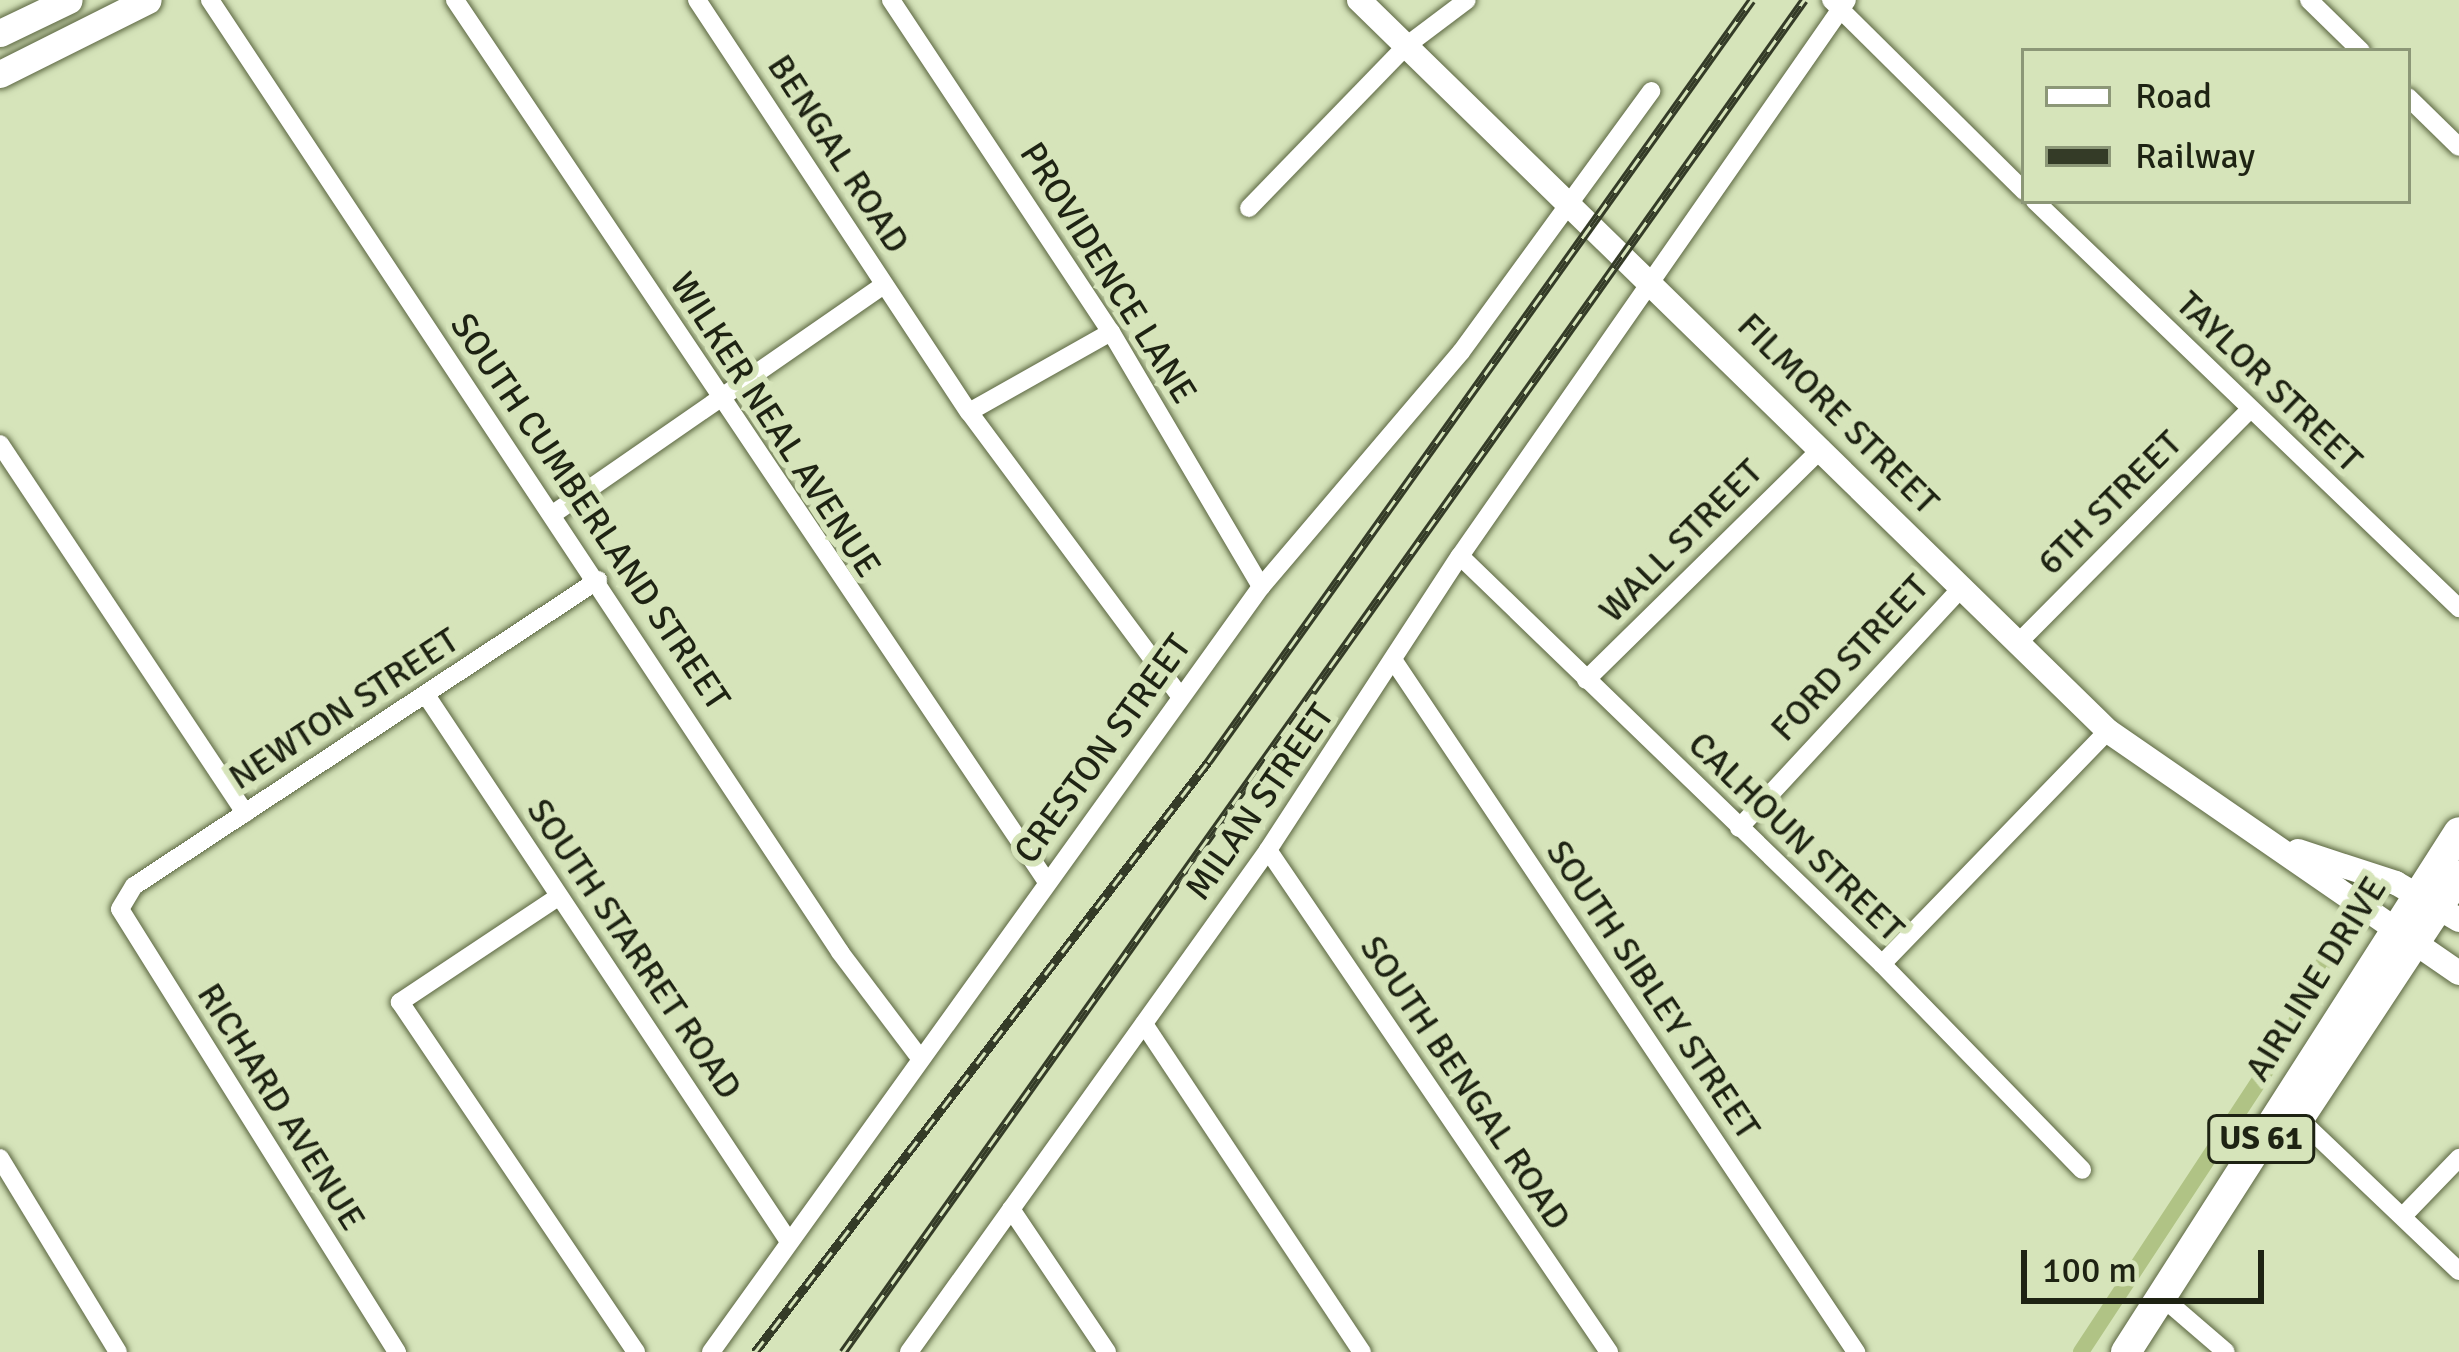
<!DOCTYPE html>
<style>
body{margin:0}
#map{position:relative;width:2459px;height:1352px;overflow:hidden;background:#d6e4ba;font-family:Signika,sans-serif}
div>[style]{position:absolute}
.canal>*{height:16px;margin:-8px;padding:0 8px;transform-origin:8px;border-radius:8px;background:#b0c385}
.roads{filter:drop-shadow(0 0 3px #5a6540) drop-shadow(0 0 3px #5a6540)}
.minor>*{height:18px;margin:-9px;padding:0 9px;transform-origin:9px;border-radius:9px;background:#fff}
.tertiary>*{height:24px;margin:-12px;padding:0 12px;transform-origin:12px;border-radius:12px;background:#fff}
.secondary>*{height:27px;margin:-13.5px;padding:0 13.5px;transform-origin:13.5px;border-radius:13.5px;background:#fff}
.trunk>*{height:30px;margin:-15px;padding:0 15px;transform-origin:15px;border-radius:15px;background:#fff}
.rail>*{height:9px;margin-top:-4.5px;transform-origin:0;background:repeating-linear-gradient(90deg,#d6e4ba 0 14px,#343b27 0 28px);box-sizing:border-box;border-block:3px solid #343b27}
span{translate:-50% -50%;white-space:nowrap;text-align:center;line-height:1.15;-webkit-text-stroke:12px #d6e4ba;paint-order:stroke}
.shield-label span{padding:3px 9px;background:#d6e4ba;border:3px solid;border-radius:9px;-webkit-text-stroke-width:0}
.shield-label{font-size:33px;color:#1e2313;font-weight:700}
.street-label{font-size:36px;color:#1e2313}
.legend{position:absolute;left:2021px;top:48px;width:390px;height:156px;box-sizing:border-box;background:#d6e4ba;border:3px solid #8c9777;margin:0;padding:15px 21px;list-style:none;font-size:36px;color:#1e2313}
.legend li{display:flex;align-items:center;gap:24px;height:60px}
.legend b{width:60px;border:3px solid #8c9777}
.scale{position:absolute;left:2021px;top:1250px;width:243px;height:54px;box-sizing:border-box;border:6px solid #1e2313;border-top:0;padding-left:15px;font-size:36px;line-height:42px;white-space:nowrap;color:#1e2313;-webkit-text-stroke:9px #d6e4ba;paint-order:stroke}
</style>
<div id="map">
<div class="canal">
<i style="left:2081px;top:1352px;width:386px;rotate:-56.7deg"></i>
<i style="left:2293px;top:1029px;width:60px;rotate:-67.3deg"></i>
<i style="left:2316px;top:974px;width:58px;rotate:-55.5deg"></i>
</div>
<div class="roads">
<div class="minor">
<i style="left:210px;top:0;width:1142px;rotate:56.5deg"></i>
<i style="left:840px;top:952px;width:133px;rotate:53deg"></i>
<i style="left:455px;top:0;width:1062px;rotate:56.13deg"></i>
<i style="left:697px;top:0;width:494px;rotate:56.6deg"></i>
<i style="left:969px;top:412px;width:355px;rotate:53.4deg"></i>
<i style="left:891px;top:0;width:398px;rotate:56.5deg"></i>
<i style="left:1111px;top:332px;width:296px;rotate:59.5deg"></i>
<i style="left:1831px;top:0;width:272px;rotate:44.7deg"></i>
<i style="left:2309px;top:0;width:73px;rotate:44.4deg"></i>
<i style="left:2408px;top:97px;width:71px;rotate:44.4deg"></i>
<i style="left:2035px;top:201px;width:588px;rotate:43.83deg"></i>
<i style="left:1249px;top:208px;width:226px;rotate:-45.9deg"></i>
<i style="left:1406px;top:46px;width:76px;rotate:-37deg"></i>
<i style="left:969px;top:412px;width:163px;rotate:-29.4deg"></i>
<i style="left:0;top:444px;width:443px;rotate:56.4deg"></i>
<i style="left:553px;top:514px;width:402px;rotate:-34.7deg"></i>
<i style="left:1460px;top:556px;width:587px;rotate:44.03deg"></i>
<i style="left:1882px;top:964px;width:287px;rotate:45.8deg"></i>
<i style="left:2018px;top:643px;width:328px;rotate:-45.2deg"></i>
<i style="left:1396px;top:664px;width:828px;rotate:56.23deg"></i>
<i style="left:1586px;top:680px;width:331px;rotate:-44.5deg"></i>
<i style="left:426px;top:695px;width:654px;rotate:56.41deg"></i>
<i style="left:1739px;top:828px;width:328px;rotate:-47.2deg"></i>
<i style="left:1268px;top:850px;width:607px;rotate:55.81deg"></i>
<i style="left:558px;top:897px;width:190px;rotate:146.4deg"></i>
<i style="left:400px;top:1002px;width:422px;rotate:56deg"></i>
<i style="left:1882px;top:964px;width:325px;rotate:-45.9deg"></i>
<i style="left:1144px;top:1024px;width:394px;rotate:56.4deg"></i>
<i style="left:2293px;top:1113px;width:229px;rotate:43.6deg"></i>
<i style="left:0;top:1158px;width:227px;rotate:58.7deg"></i>
<i style="left:1011px;top:1209px;width:172px;rotate:56.1deg"></i>
<i style="left:2403px;top:1216px;width:81px;rotate:-46deg"></i>
<i style="left:2162px;top:1297px;width:84px;rotate:40.7deg"></i>
<i style="left:397px;top:1352px;width:522px;rotate:-122.02deg"></i>
<i style="left:120px;top:909px;width:27px;rotate:-59deg"></i>
<i style="left:134px;top:886px;width:556px;rotate:-33.4deg"></i>
<i style="left:711px;top:1352px;width:942px;rotate:-54.29deg"></i>
<i style="left:1261px;top:587px;width:309px;rotate:-49.6deg"></i>
<i style="left:1461px;top:352px;width:323px;rotate:-53.9deg"></i>
<i style="left:909px;top:1352px;width:617px;rotate:-54.43deg"></i>
<i style="left:1268px;top:850px;width:351px;rotate:-56.9deg"></i>
<i style="left:1460px;top:556px;width:677px;rotate:-55.16deg"></i>
</div>
<div class="tertiary">
<i style="left:1359px;top:0;width:1047px;rotate:44.3deg"></i>
<i style="left:2108px;top:731px;width:426px;rotate:34.6deg"></i>
<i style="left:2298px;top:851px;width:103px;rotate:18.1deg"></i>
<i style="left:2396px;top:883px;width:73px;rotate:30.4deg"></i>
</div>
<div class="secondary">
<i style="left:0;top:33px;width:76px;rotate:-25.6deg"></i>
<i style="left:0;top:74px;width:165px;rotate:-26.6deg"></i>
</div>
<div class="trunk">
<i style="left:2284px;top:1141px;width:318px;rotate:-56.6deg"></i>
<i style="left:2126px;top:1352px;width:617px;rotate:-57.37deg"></i>
</div>
</div>
<div class="rail">
<i style="left:755px;top:1352px;width:744px;rotate:-52.48deg"></i>
<i style="left:1208px;top:762px;width:936px;rotate:-54.48deg"></i>
<i style="left:843px;top:1352px;width:1659px;rotate:-54.59deg"></i>
</div>
<div class="shield-label">
<span style="left:2261px;top:1139px">US 61</span>
</div>
<div class="street-label">
<span style="left:838px;top:154px;rotate:57deg">BENGAL ROAD</span>
<span style="left:1108px;top:273px;rotate:58deg">PROVIDENCE LANE</span>
<span style="left:2269px;top:382px;rotate:44deg">TAYLOR STREET</span>
<span style="left:1838px;top:414px;rotate:45deg">FILMORE STREET</span>
<span style="left:775px;top:425px;rotate:57deg">WILKER NEAL AVENUE</span>
<span style="left:2110px;top:503px;rotate:-45deg">6TH STREET</span>
<span style="left:590px;top:512px;rotate:56deg">SOUTH CUMBERLAND STREET</span>
<span style="left:1681px;top:541px;rotate:-45deg">WALL STREET</span>
<span style="left:1850px;top:658px;rotate:-47deg">FORD STREET</span>
<span style="left:344px;top:709px;rotate:-33deg">NEWTON STREET</span>
<span style="left:1103px;top:749px;rotate:-54deg">CRESTON STREET</span>
<span style="left:1260px;top:802px;rotate:-55deg">MILAN STREET</span>
<span style="left:1796px;top:837px;rotate:44deg">CALHOUN STREET</span>
<span style="left:634px;top:949px;rotate:56deg">SOUTH STARRET ROAD</span>
<span style="left:2316px;top:979px;rotate:-58deg">AIRLINE DRIVE</span>
<span style="left:1653px;top:990px;rotate:56deg">SOUTH SIBLEY STREET</span>
<span style="left:1465px;top:1083px;rotate:56deg">SOUTH BENGAL ROAD</span>
<span style="left:281px;top:1107px;rotate:58deg">RICHARD AVENUE</span>
</div>
<ul class="legend">
<li><b style="height:15px;background:#fff"></b>Road</li>
<li><b style="height:15px;background:#343b27"></b>Railway</li>
</ul>
<div class="scale">100 m</div>
</div>
